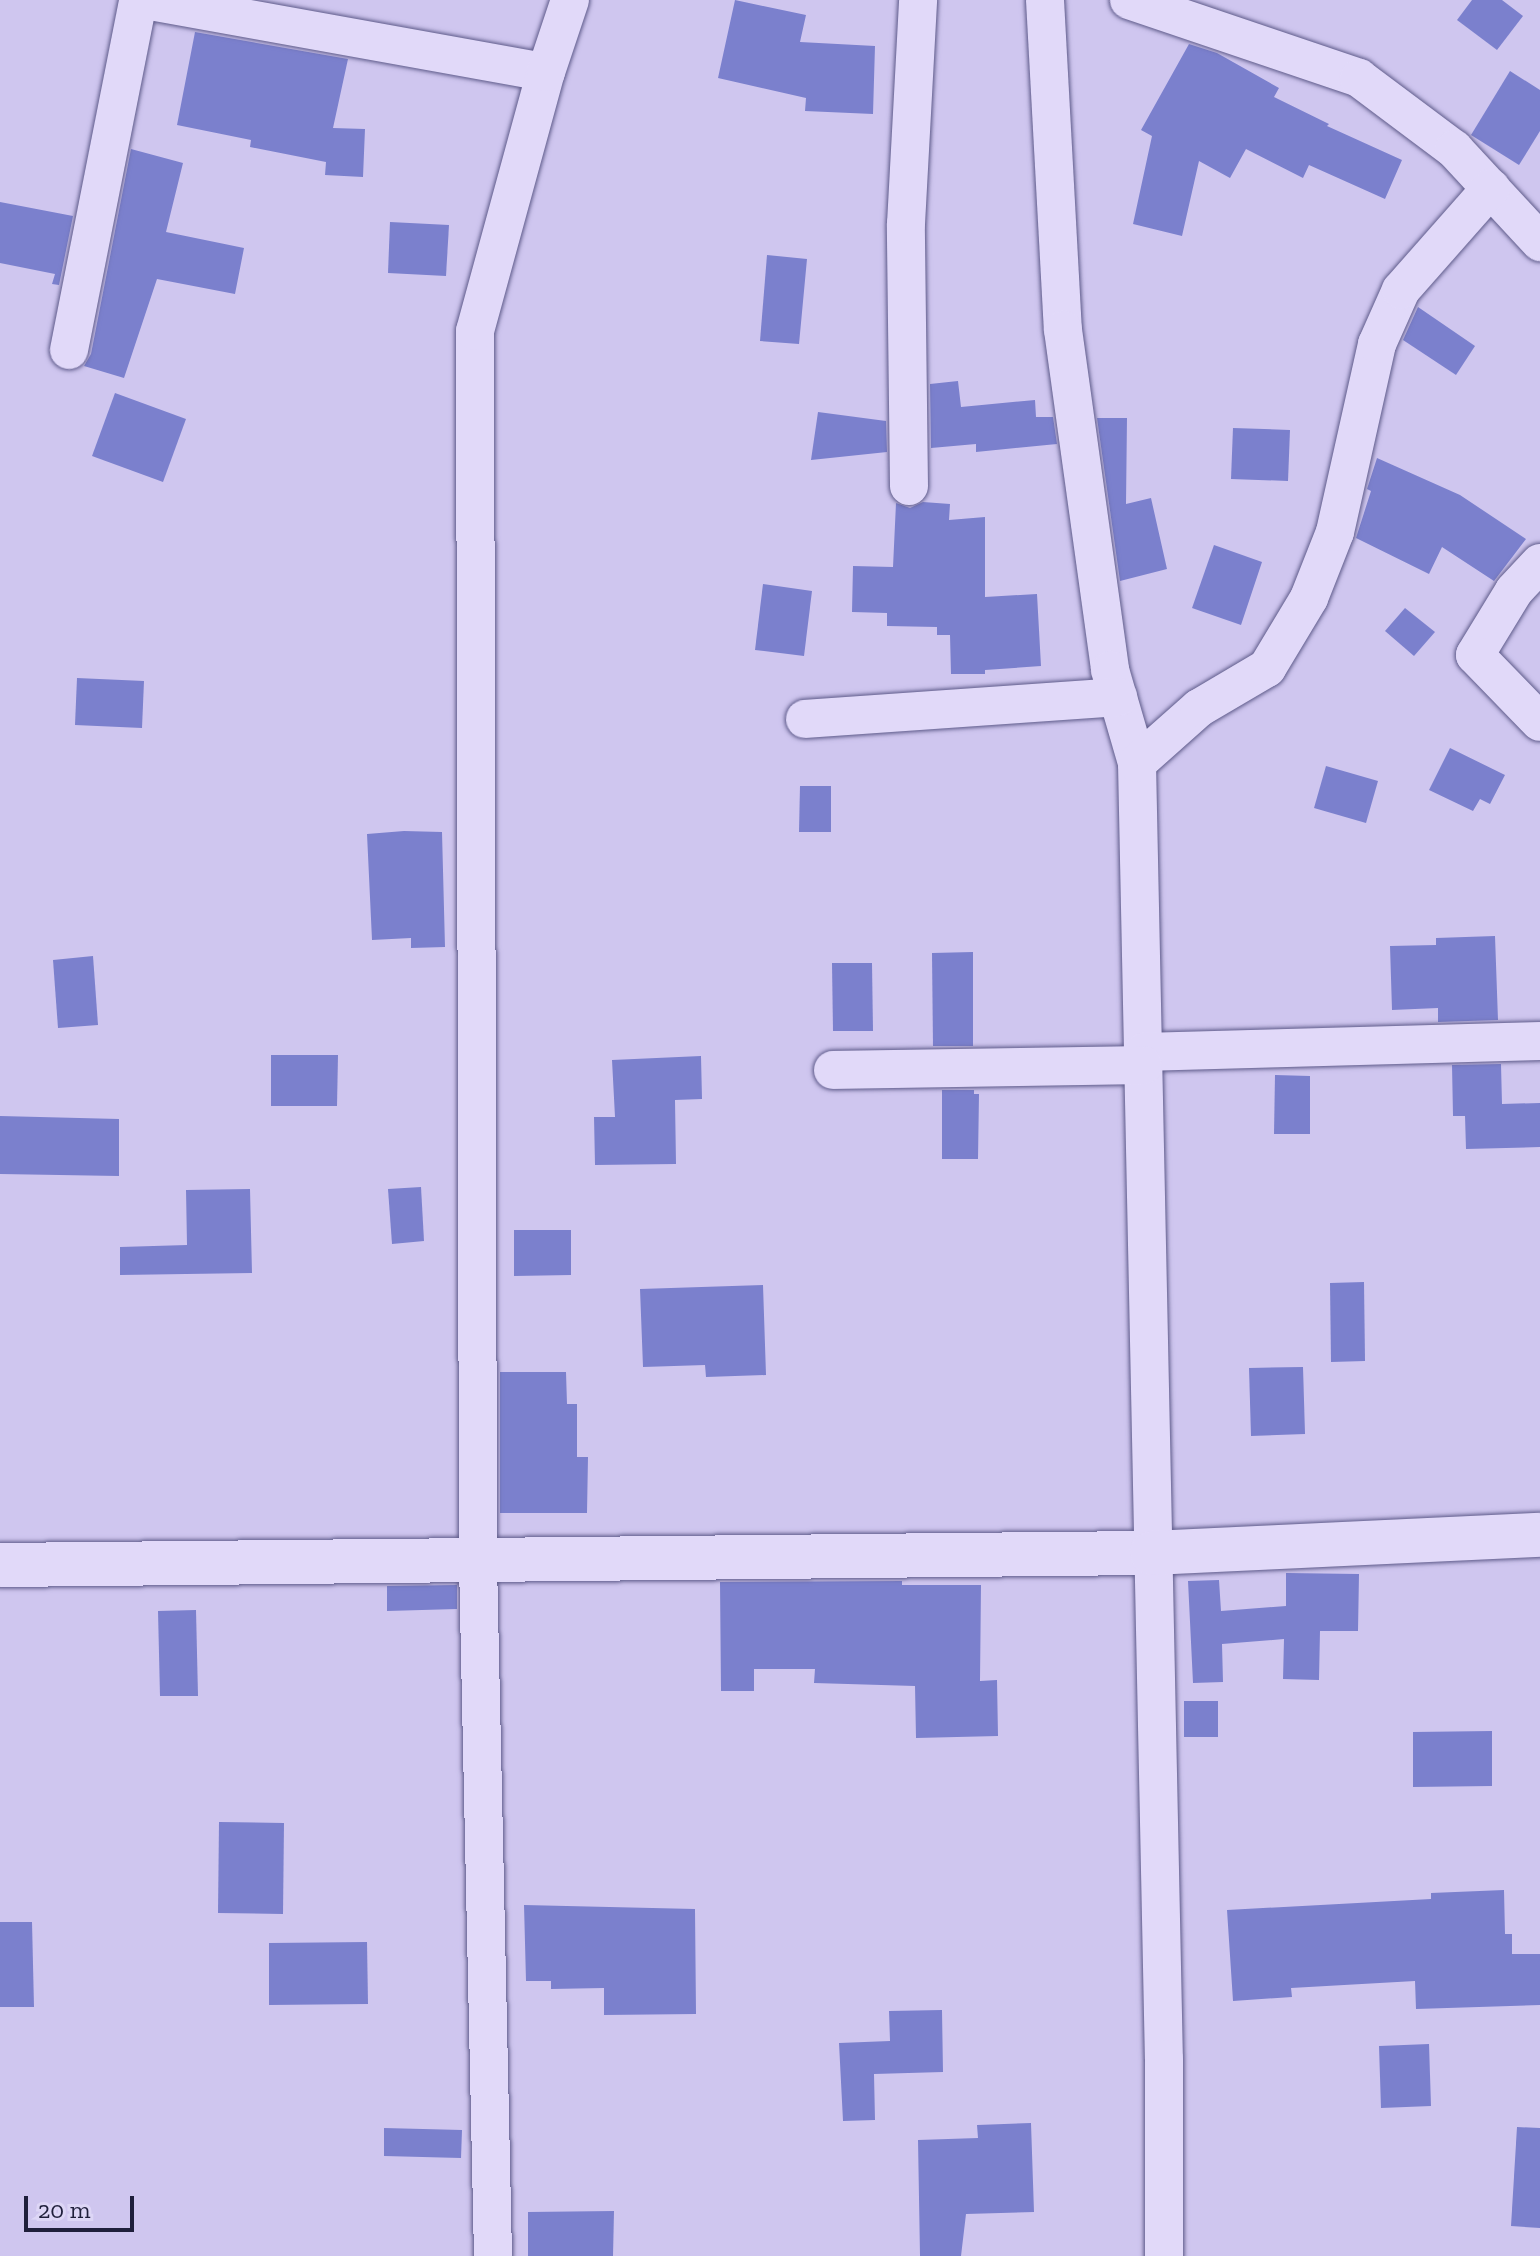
<!DOCTYPE html>
<style>
body{margin:0}
#map{position:relative;width:1540px;height:2256px;overflow:hidden;background:#cfc6ef;font-family:"Zilla Slab",serif}
div>[style]{position:absolute}
.building>*{inset:0;background:#7b80cd}
.roads{filter:drop-shadow(0 0 2px #5e5b8a) drop-shadow(0 0 2px #5e5b8a)}
.minor>*{height:38px;margin:-19px;padding:0 19px;transform-origin:19px;border-radius:19px;background:#e1d9f9}
.tertiary>*{height:44px;margin:-22px;padding:0 22px;transform-origin:22px;border-radius:22px;background:#e1d9f9}
span{translate:-50% -50%;white-space:nowrap;text-align:center;line-height:1.15;-webkit-text-stroke:8px #ddd6f6;paint-order:stroke}
.scale{position:absolute;left:24px;top:2196px;width:110px;height:36px;box-sizing:border-box;border:4px solid #1f1f3b;border-top:0;padding-left:10px;font-size:24px;line-height:28px;white-space:nowrap;color:#1f1f3b;-webkit-text-stroke:6px #ddd6f6;paint-order:stroke}
</style>
<div id="map">
<div class="building">
<i style="clip-path:polygon(735px 0,806px 15px,800px 42px,875px 46px,873px 114px,805px 111px,806px 98px,718px 78px)"></i>
<i style="clip-path:polygon(1472px 0,1502px 0,1523px 16px,1497px 50px,1457px 20px)"></i>
<i style="clip-path:polygon(195px 32px,348px 59px,333px 128px,365px 129px,363px 177px,325px 175px,326px 162px,250px 147px,251px 140px,177px 125px)"></i>
<i style="clip-path:polygon(1189px 44px,1217px 53px,1279px 88px,1274px 97px,1329px 124px,1327px 126px,1402px 160px,1385px 199px,1309px 165px,1303px 178px,1246px 149px,1230px 178px,1199px 161px,1182px 236px,1133px 224px,1152px 136px,1141px 130px)"></i>
<i style="clip-path:polygon(1510px 71px,1540px 90px,1540px 131px,1519px 165px,1471px 135px)"></i>
<i style="clip-path:polygon(131px 149px,183px 163px,166px 232px,244px 248px,235px 294px,157px 279px,124px 378px,84px 366px,91px 354px)"></i>
<i style="clip-path:polygon(0 202px,73px 216px,59px 285px,52px 284px,55px 274px,0 263px)"></i>
<i style="clip-path:polygon(390px 222px,449px 225px,446px 276px,388px 273px)"></i>
<i style="clip-path:polygon(767px 255px,807px 259px,799px 344px,760px 341px)"></i>
<i style="clip-path:polygon(1418px 307px,1475px 346px,1456px 375px,1403px 340px)"></i>
<i style="clip-path:polygon(958px 381px,961px 407px,1035px 400px,1036px 417px,1053px 417px,1057px 444px,976px 452px,976px 444px,931px 448px,930px 384px)"></i>
<i style="clip-path:polygon(115px 393px,186px 419px,163px 482px,92px 456px)"></i>
<i style="clip-path:polygon(818px 412px,886px 421px,887px 452px,811px 460px)"></i>
<i style="clip-path:polygon(1097px 418px,1127px 418px,1126px 504px,1151px 498px,1167px 569px,1120px 581px)"></i>
<i style="clip-path:polygon(1233px 428px,1290px 430px,1288px 481px,1231px 479px)"></i>
<i style="clip-path:polygon(1377px 458px,1460px 495px,1526px 539px,1494px 581px,1442px 547px,1429px 574px,1356px 538px,1371px 491px,1367px 489px)"></i>
<i style="clip-path:polygon(923px 502px,950px 504px,949px 520px,985px 517px,985px 597px,1037px 594px,1041px 666px,985px 670px,985px 674px,951px 674px,950px 635px,937px 635px,937px 627px,887px 626px,887px 613px,852px 612px,853px 566px,893px 567px,896px 503px,910px 508px)"></i>
<i style="clip-path:polygon(1214px 545px,1262px 562px,1241px 625px,1192px 608px)"></i>
<i style="clip-path:polygon(763px 584px,812px 591px,804px 656px,755px 650px)"></i>
<i style="clip-path:polygon(1405px 608px,1435px 632px,1414px 656px,1385px 631px)"></i>
<i style="clip-path:polygon(77px 678px,144px 681px,142px 728px,75px 725px)"></i>
<i style="clip-path:polygon(1450px 748px,1505px 775px,1490px 804px,1480px 799px,1473px 811px,1429px 790px)"></i>
<i style="clip-path:polygon(1326px 766px,1378px 781px,1366px 823px,1314px 808px)"></i>
<i style="clip-path:polygon(800px 786px,831px 786px,831px 832px,799px 832px)"></i>
<i style="clip-path:polygon(404px 831px,442px 832px,445px 947px,411px 948px,411px 938px,372px 940px,367px 834px)"></i>
<i style="clip-path:polygon(1495px 936px,1498px 1020px,1438px 1022px,1438px 1008px,1392px 1010px,1390px 946px,1436px 945px,1436px 938px)"></i>
<i style="clip-path:polygon(973px 952px,973px 1046px,933px 1046px,932px 953px)"></i>
<i style="clip-path:polygon(93px 956px,98px 1025px,58px 1028px,53px 960px)"></i>
<i style="clip-path:polygon(832px 963px,872px 963px,873px 1031px,833px 1031px)"></i>
<i style="clip-path:polygon(271px 1055px,338px 1055px,337px 1106px,271px 1106px)"></i>
<i style="clip-path:polygon(701px 1056px,702px 1099px,675px 1100px,676px 1164px,595px 1165px,594px 1117px,615px 1117px,612px 1060px)"></i>
<i style="clip-path:polygon(1501px 1064px,1502px 1104px,1540px 1103px,1540px 1147px,1466px 1149px,1465px 1116px,1453px 1116px,1452px 1065px)"></i>
<i style="clip-path:polygon(1275px 1075px,1310px 1076px,1310px 1134px,1274px 1134px)"></i>
<i style="clip-path:polygon(942px 1090px,974px 1090px,974px 1094px,979px 1094px,978px 1159px,942px 1159px)"></i>
<i style="clip-path:polygon(0 1116px,119px 1119px,119px 1176px,0 1174px)"></i>
<i style="clip-path:polygon(421px 1187px,424px 1241px,392px 1244px,388px 1189px)"></i>
<i style="clip-path:polygon(250px 1189px,252px 1273px,120px 1275px,120px 1247px,187px 1245px,186px 1190px)"></i>
<i style="clip-path:polygon(514px 1230px,571px 1230px,571px 1275px,514px 1276px)"></i>
<i style="clip-path:polygon(1364px 1282px,1365px 1361px,1331px 1362px,1330px 1283px)"></i>
<i style="clip-path:polygon(763px 1285px,766px 1375px,706px 1377px,705px 1365px,643px 1367px,640px 1289px)"></i>
<i style="clip-path:polygon(1303px 1367px,1305px 1434px,1251px 1436px,1249px 1368px)"></i>
<i style="clip-path:polygon(500px 1372px,566px 1372px,567px 1404px,577px 1404px,577px 1457px,588px 1457px,587px 1513px,500px 1513px)"></i>
<i style="clip-path:polygon(1286px 1573px,1359px 1574px,1358px 1631px,1320px 1631px,1319px 1680px,1283px 1679px,1284px 1639px,1222px 1644px,1223px 1682px,1193px 1683px,1188px 1581px,1219px 1580px,1221px 1611px,1286px 1606px)"></i>
<i style="clip-path:polygon(902px 1581px,902px 1585px,981px 1585px,980px 1681px,997px 1680px,998px 1736px,916px 1738px,915px 1686px,814px 1683px,815px 1669px,754px 1669px,754px 1691px,721px 1691px,720px 1582px)"></i>
<i style="clip-path:polygon(457px 1585px,457px 1609px,387px 1611px,387px 1586px)"></i>
<i style="clip-path:polygon(196px 1610px,198px 1696px,160px 1696px,158px 1611px)"></i>
<i style="clip-path:polygon(1184px 1701px,1218px 1701px,1218px 1737px,1184px 1737px)"></i>
<i style="clip-path:polygon(1492px 1731px,1492px 1786px,1413px 1787px,1413px 1732px)"></i>
<i style="clip-path:polygon(219px 1822px,284px 1823px,283px 1914px,218px 1913px)"></i>
<i style="clip-path:polygon(1504px 1890px,1505px 1934px,1512px 1934px,1512px 1954px,1540px 1954px,1540px 2005px,1416px 2009px,1415px 1981px,1291px 1988px,1292px 1997px,1233px 2001px,1227px 1910px,1431px 1899px,1431px 1893px)"></i>
<i style="clip-path:polygon(524px 1905px,695px 1909px,696px 2014px,604px 2015px,604px 1988px,551px 1989px,551px 1981px,526px 1981px)"></i>
<i style="clip-path:polygon(0 1922px,32px 1922px,34px 2007px,0 2007px)"></i>
<i style="clip-path:polygon(367px 1942px,368px 2004px,269px 2005px,269px 1943px)"></i>
<i style="clip-path:polygon(942px 2010px,943px 2072px,874px 2074px,875px 2120px,843px 2121px,839px 2043px,890px 2041px,889px 2011px)"></i>
<i style="clip-path:polygon(1429px 2044px,1431px 2106px,1381px 2108px,1379px 2046px)"></i>
<i style="clip-path:polygon(1031px 2123px,1034px 2212px,966px 2214px,961px 2256px,920px 2256px,918px 2140px,978px 2138px,977px 2125px)"></i>
<i style="clip-path:polygon(1517px 2127px,1540px 2128px,1540px 2228px,1511px 2226px)"></i>
<i style="clip-path:polygon(384px 2128px,462px 2130px,461px 2158px,384px 2156px)"></i>
<i style="clip-path:polygon(614px 2211px,613px 2256px,528px 2256px,528px 2212px)"></i>
</div>
<div class="roads">
<div class="minor">
<i style="left:144px;top:0;width:408px;rotate:10.2deg"></i>
<i style="left:1045px;top:0;width:330px;rotate:86.9deg"></i>
<i style="left:1063px;top:330px;width:343px;rotate:82.1deg"></i>
<i style="left:1110px;top:670px;width:97px;rotate:73.8deg"></i>
<i style="left:1137px;top:763px;width:1296px;rotate:88.81deg"></i>
<i style="left:1164px;top:2059px;width:197px;rotate:90deg"></i>
<i style="left:1129px;top:0;width:243px;rotate:18.7deg"></i>
<i style="left:1359px;top:78px;width:119px;rotate:36.8deg"></i>
<i style="left:1454px;top:149px;width:127px;rotate:47.2deg"></i>
<i style="left:69px;top:350px;width:357px;rotate:-78.8deg"></i>
<i style="left:909px;top:486px;width:262px;rotate:-90.7deg"></i>
<i style="left:906px;top:224px;width:224px;rotate:-86.9deg"></i>
<i style="left:1540px;top:563px;width:38px;rotate:133deg"></i>
<i style="left:1514px;top:591px;width:75px;rotate:121.4deg"></i>
<i style="left:1475px;top:655px;width:93px;rotate:45.9deg"></i>
<i style="left:805px;top:719px;width:314px;rotate:-4deg"></i>
<i style="left:1137px;top:763px;width:83px;rotate:-41.6deg"></i>
<i style="left:1199px;top:708px;width:79px;rotate:-30.5deg"></i>
<i style="left:1267px;top:668px;width:82px;rotate:-59deg"></i>
<i style="left:1309px;top:598px;width:71px;rotate:-68.5deg"></i>
<i style="left:1335px;top:532px;width:193px;rotate:-77.4deg"></i>
<i style="left:1377px;top:344px;width:59px;rotate:-66deg"></i>
<i style="left:1401px;top:290px;width:136px;rotate:-48.6deg"></i>
<i style="left:1143px;top:1052px;width:397px;rotate:-1.6deg"></i>
<i style="left:833px;top:1070px;width:310px;rotate:-0.9deg"></i>
<i style="left:493px;top:2256px;width:695px;rotate:-91.24deg"></i>
<i style="left:478px;top:1561px;width:1230px;rotate:-90.14deg"></i>
<i style="left:475px;top:331px;width:269px;rotate:-74.7deg"></i>
<i style="left:546px;top:72px;width:76px;rotate:-71.6deg"></i>
</div>
<div class="tertiary">
<i style="left:0;top:1565px;width:1152px;rotate:-0.6deg"></i>
<i style="left:1152px;top:1553px;width:388px;rotate:-2.7deg"></i>
</div>
</div>
<div class="scale">20 m</div>
</div>
